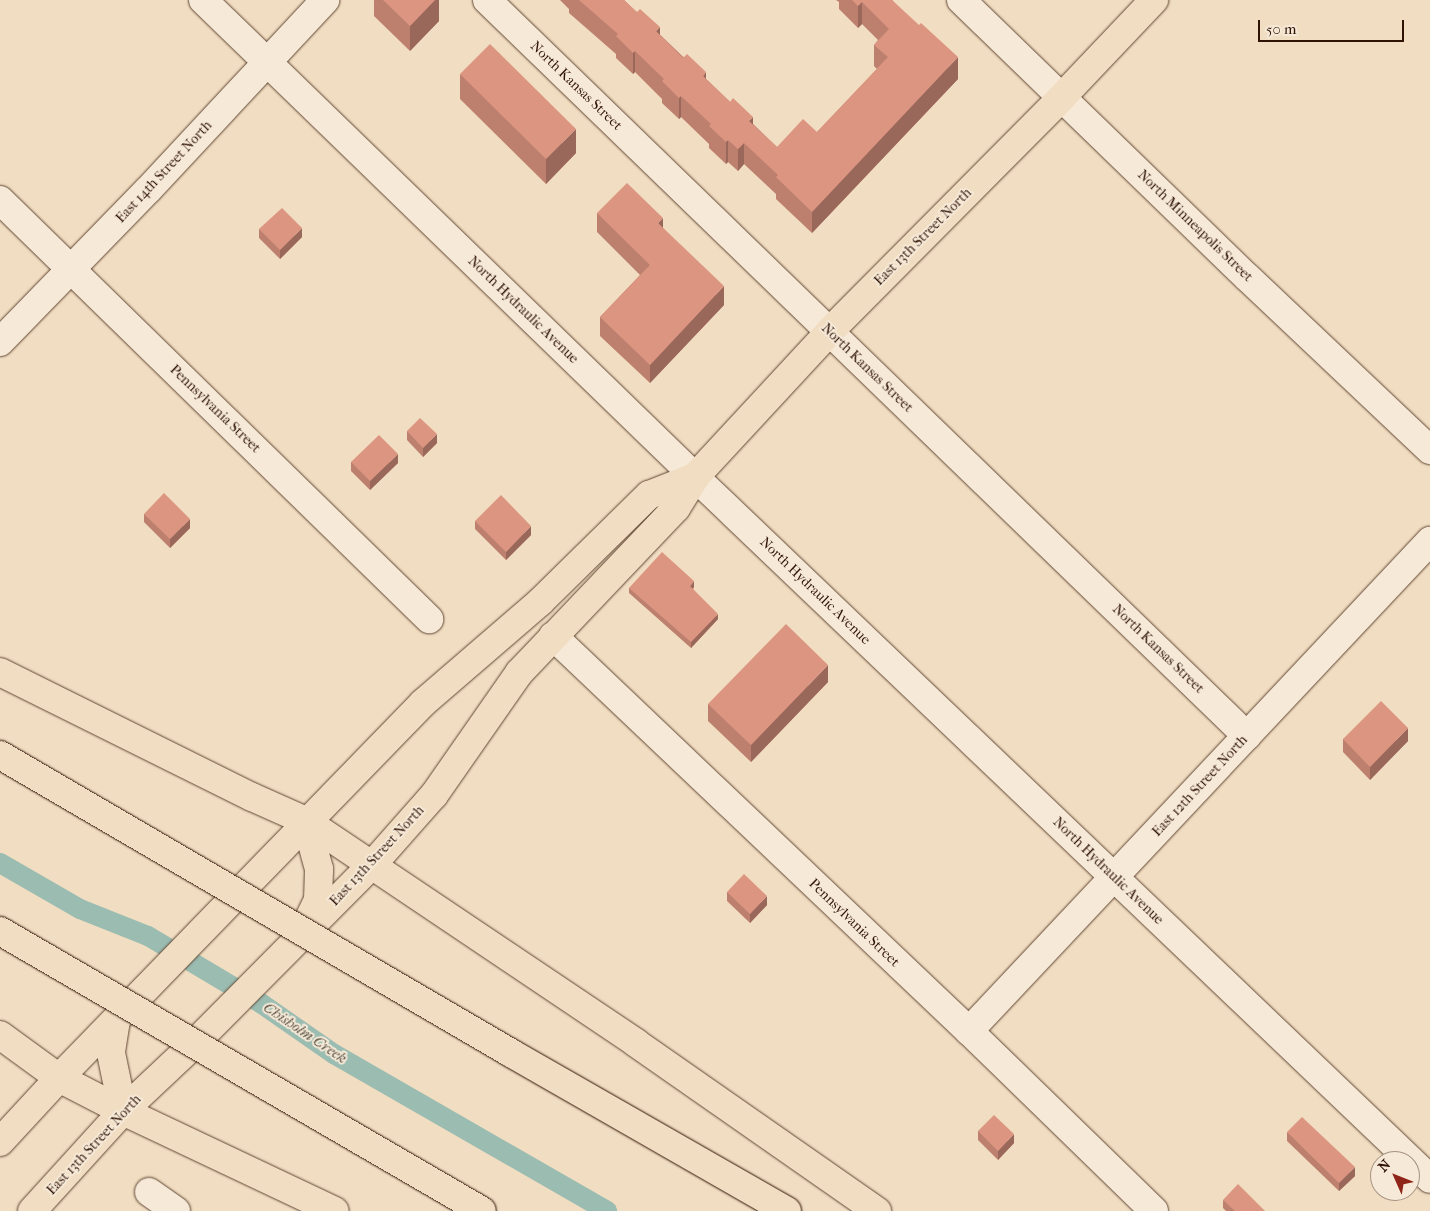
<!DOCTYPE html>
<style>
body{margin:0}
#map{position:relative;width:1430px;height:1211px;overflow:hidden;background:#f1ddc1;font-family:"IM FELL French Canon",serif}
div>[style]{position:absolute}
.canal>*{height:20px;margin:-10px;padding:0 10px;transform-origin:10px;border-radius:10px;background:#9bbcb1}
.roads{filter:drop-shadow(0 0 1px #604634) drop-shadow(0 0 1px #604634)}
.minor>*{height:28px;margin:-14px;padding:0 14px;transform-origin:14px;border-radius:14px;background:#f6e9d7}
.major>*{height:28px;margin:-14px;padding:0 14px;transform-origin:14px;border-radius:14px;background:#f1ddc1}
.highway>*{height:28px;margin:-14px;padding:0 14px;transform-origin:14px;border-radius:14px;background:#f1ddc1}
.bridges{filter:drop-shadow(0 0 1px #2f1305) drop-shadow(0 0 1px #2f1305)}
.highway-bridge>*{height:28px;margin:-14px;padding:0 14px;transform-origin:14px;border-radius:14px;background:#f1ddc1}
.wall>*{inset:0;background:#bd806f}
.shaded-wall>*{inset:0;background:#9a685a}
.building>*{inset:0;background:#dc9581}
span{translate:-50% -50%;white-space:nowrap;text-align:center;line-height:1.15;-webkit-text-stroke:4px #f6e9d7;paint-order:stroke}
.street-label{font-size:14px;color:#2f1305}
.water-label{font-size:15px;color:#554e41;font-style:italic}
.north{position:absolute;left:1370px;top:1151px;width:50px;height:50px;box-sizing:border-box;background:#f6e9d7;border:1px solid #a69383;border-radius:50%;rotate:314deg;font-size:14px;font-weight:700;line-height:20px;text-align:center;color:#2f1305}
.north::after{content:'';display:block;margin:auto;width:18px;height:22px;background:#8f2418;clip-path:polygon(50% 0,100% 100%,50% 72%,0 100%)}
.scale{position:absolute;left:1258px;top:20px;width:146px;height:22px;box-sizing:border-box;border:2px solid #2f1305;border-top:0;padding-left:6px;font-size:15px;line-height:18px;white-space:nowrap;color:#2f1305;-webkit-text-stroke:4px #f6e9d7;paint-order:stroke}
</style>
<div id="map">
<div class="canal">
<i style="left:0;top:863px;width:92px;rotate:29.9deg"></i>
<i style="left:80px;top:909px;width:73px;rotate:21.7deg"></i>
<i style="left:148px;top:936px;width:133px;rotate:30.8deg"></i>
<i style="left:262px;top:1004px;width:88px;rotate:34.8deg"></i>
<i style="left:334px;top:1054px;width:315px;rotate:29.9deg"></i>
</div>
<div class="roads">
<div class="minor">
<i style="left:203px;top:0;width:685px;rotate:44.11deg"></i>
<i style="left:695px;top:477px;width:1016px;rotate:43.68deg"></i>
<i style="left:487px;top:0;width:1058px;rotate:44.08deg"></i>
<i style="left:961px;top:0;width:398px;rotate:44.1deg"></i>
<i style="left:1247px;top:277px;width:252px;rotate:43.4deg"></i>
<i style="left:0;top:200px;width:600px;rotate:44.32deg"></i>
<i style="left:0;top:342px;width:212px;rotate:-45.8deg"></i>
<i style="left:148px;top:190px;width:260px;rotate:-47deg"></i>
<i style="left:553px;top:636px;width:574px;rotate:43.52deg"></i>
<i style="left:969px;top:1031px;width:258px;rotate:44.2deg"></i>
<i style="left:969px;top:1031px;width:673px;rotate:-46.75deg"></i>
<i style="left:149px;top:1192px;width:33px;rotate:35deg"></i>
</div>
<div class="major">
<i style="left:0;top:1142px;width:87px;rotate:-47.3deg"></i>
<i style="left:59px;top:1078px;width:523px;rotate:-45.85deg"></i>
<i style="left:423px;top:703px;width:155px;rotate:-40.8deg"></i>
<i style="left:540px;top:602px;width:153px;rotate:-44.5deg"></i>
<i style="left:649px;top:495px;width:49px;rotate:-21.4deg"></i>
<i style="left:32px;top:1211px;width:135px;rotate:-47.7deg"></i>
<i style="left:123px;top:1111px;width:93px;rotate:-43.3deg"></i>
<i style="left:191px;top:1047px;width:257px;rotate:-45.2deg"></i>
<i style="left:372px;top:865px;width:94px;rotate:-48.5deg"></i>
<i style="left:434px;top:795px;width:149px;rotate:-55.1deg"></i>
<i style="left:519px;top:673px;width:228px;rotate:-46.4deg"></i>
<i style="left:676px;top:508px;width:36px;rotate:-58deg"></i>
<i style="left:695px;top:477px;width:199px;rotate:-47.2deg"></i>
<i style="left:830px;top:331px;width:330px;rotate:-45.2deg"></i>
<i style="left:1062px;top:97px;width:134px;rotate:-46.5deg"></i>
</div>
<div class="highway">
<i style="left:0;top:672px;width:281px;rotate:26.4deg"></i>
<i style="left:252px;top:797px;width:59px;rotate:24deg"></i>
<i style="left:306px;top:821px;width:398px;rotate:33.9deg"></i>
<i style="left:636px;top:1043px;width:294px;rotate:34.9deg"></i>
<i style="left:301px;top:935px;width:39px;rotate:-64deg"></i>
<i style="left:318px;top:900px;width:31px;rotate:-88deg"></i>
<i style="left:319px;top:869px;width:50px;rotate:-105.2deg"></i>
<i style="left:116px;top:1020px;width:33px;rotate:99deg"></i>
<i style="left:111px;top:1053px;width:59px;rotate:78.3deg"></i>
<i style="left:0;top:1035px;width:73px;rotate:36.1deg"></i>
<i style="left:59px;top:1078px;width:72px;rotate:27.3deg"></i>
<i style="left:123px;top:1111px;width:234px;rotate:25.3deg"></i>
</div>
</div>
<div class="bridges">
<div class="highway-bridge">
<i style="left:0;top:755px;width:592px;rotate:30.25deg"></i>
<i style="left:511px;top:1053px;width:318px;rotate:29.8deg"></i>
<i style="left:0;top:931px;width:557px;rotate:30.15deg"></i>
</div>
</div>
<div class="wall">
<i style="clip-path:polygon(374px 0,439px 0,439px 21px,410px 51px,374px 16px)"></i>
<i style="clip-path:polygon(560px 0,624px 0,777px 147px,817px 132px,877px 69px,874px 66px,874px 45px,878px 40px,862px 24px,858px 28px,839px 9px,839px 2px,836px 0,892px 0,958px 79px,812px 233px,776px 199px,776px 194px,744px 164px,738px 171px,728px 162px,726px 164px,709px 148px,709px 144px,681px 117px,679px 119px,662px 103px,662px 99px,635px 72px,633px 74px,616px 58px,616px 54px,569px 13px,569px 9px)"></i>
<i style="clip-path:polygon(460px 74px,576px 153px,546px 184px,460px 99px)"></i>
<i style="clip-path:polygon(597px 213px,663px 228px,724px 305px,650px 383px,600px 336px,600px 317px,640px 275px,597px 232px)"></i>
<i style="clip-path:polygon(259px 229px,302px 237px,280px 259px,259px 238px)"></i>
<i style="clip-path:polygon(407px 431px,437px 443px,423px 457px,407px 440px)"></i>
<i style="clip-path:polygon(351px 462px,398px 463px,370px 490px,351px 471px)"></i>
<i style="clip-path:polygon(144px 514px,190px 528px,170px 548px,144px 522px)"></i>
<i style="clip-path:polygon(475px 521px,531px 535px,506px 560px,475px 529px)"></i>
<i style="clip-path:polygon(694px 587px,693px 589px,718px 619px,691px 648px,629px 593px,629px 588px)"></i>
<i style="clip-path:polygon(828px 682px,751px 762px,708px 721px,708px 704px)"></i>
<i style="clip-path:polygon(1343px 739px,1408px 741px,1370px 780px,1343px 752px)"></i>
<i style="clip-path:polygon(727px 892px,767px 905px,750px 923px,727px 901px)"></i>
<i style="clip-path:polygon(978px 1131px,1014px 1143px,998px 1160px,978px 1140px)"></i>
<i style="clip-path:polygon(1287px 1132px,1355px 1176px,1339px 1191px,1287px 1141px)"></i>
<i style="clip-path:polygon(1223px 1200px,1265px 1211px,1226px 1211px,1223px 1208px)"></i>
</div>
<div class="shaded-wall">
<i style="clip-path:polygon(435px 0,439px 0,439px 21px,410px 51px,410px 26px)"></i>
<i style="clip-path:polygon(862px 2px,862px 24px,858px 28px,858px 6px)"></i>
<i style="clip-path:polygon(660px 27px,660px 49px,656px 31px)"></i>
<i style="clip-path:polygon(635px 51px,635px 72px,633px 74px,633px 53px)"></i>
<i style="clip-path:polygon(958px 57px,958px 79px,812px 233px,812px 212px)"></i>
<i style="clip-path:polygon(706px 72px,706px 94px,703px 76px)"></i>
<i style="clip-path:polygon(681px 96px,681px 117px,679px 119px,679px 98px)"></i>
<i style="clip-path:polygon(753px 117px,753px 139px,749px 121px)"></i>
<i style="clip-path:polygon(576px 129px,576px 153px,546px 184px,546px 159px)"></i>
<i style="clip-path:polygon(728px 140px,728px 162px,726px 164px,726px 142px)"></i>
<i style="clip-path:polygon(744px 143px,744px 164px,738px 171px,738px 149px)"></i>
<i style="clip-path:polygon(663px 218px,663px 237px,658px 223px)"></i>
<i style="clip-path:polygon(302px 228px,302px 237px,280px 259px,280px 250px)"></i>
<i style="clip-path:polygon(724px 286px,724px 305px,650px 383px,650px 365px)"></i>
<i style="clip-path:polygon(437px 434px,437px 443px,423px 457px,423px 448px)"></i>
<i style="clip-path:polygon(398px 454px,398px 463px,370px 490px,370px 481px)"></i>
<i style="clip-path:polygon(190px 519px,190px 528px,170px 548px,170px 539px)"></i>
<i style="clip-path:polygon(531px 526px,531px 535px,506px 560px,506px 552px)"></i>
<i style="clip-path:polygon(694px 581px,694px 587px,690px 592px,690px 586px)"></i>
<i style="clip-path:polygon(718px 614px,718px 619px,691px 648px,691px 642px)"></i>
<i style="clip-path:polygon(828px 665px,828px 682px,751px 762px,751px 745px)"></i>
<i style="clip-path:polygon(1408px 728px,1408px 741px,1370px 780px,1370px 767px)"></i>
<i style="clip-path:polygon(767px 896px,767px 905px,750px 923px,750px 914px)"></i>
<i style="clip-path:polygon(1014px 1134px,1014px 1143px,998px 1160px,998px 1151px)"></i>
<i style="clip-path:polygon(1355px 1167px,1355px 1176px,1339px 1191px,1339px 1183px)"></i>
</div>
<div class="building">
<i style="clip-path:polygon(383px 0,435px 0,410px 26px)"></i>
<i style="clip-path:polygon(579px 0,624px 0,637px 12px,640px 9px,660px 27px,656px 31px,683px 58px,687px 54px,706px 72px,703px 76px,730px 102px,733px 98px,753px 117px,749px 121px,777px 147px,803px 119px,817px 132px,888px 57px,874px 45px,889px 29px,862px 2px,858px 6px,852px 0,892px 0,919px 25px,921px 23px,958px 57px,812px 212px,776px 177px,778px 175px,744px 143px,738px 149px,728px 140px,726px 142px,709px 126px,711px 124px,681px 96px,679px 98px,662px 81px,664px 79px,635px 51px,633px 53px,616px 36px,618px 34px)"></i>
<i style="clip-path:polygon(490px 44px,576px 129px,546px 159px,460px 74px)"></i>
<i style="clip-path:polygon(627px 183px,663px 218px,658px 223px,724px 286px,650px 365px,600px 317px,650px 265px,597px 213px)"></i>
<i style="clip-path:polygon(282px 208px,302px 228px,280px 250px,259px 229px)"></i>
<i style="clip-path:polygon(420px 418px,437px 434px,423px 448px,407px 431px)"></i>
<i style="clip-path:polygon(379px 435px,398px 454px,370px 481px,351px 462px)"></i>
<i style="clip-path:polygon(164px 493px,190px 519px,170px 539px,144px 514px)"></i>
<i style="clip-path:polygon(501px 495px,531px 526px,506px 552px,475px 521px)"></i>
<i style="clip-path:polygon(662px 552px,694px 581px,690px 586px,718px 614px,691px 642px,629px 588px)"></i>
<i style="clip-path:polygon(786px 624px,828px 665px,751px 745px,708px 704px)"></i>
<i style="clip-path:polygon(1381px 701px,1408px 728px,1370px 767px,1343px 739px)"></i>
<i style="clip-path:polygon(744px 874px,767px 896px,750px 914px,727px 892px)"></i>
<i style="clip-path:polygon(994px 1115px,1014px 1134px,998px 1151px,978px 1131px)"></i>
<i style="clip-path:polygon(1302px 1117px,1355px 1167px,1339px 1183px,1287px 1132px)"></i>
<i style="clip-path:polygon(1238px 1184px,1265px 1211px,1235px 1211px,1223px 1200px)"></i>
</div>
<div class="street-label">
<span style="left:576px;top:86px;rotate:44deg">North Kansas Street</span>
<span style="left:164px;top:172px;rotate:-47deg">East 14th Street North</span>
<span style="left:1195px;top:226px;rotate:44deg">North Minneapolis Street</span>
<span style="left:923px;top:237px;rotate:-45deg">East 13th Street North</span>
<span style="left:523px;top:310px;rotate:44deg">North Hydraulic Avenue</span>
<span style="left:867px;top:368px;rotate:44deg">North Kansas Street</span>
<span style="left:215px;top:409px;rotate:44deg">Pennsylvania Street</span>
<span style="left:815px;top:591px;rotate:44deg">North Hydraulic Avenue</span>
<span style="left:1158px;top:649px;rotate:44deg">North Kansas Street</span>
<span style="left:1200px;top:786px;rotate:-47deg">East 12th Street North</span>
<span style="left:377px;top:856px;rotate:-47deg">East 13th Street North</span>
<span style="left:1108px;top:871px;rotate:44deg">North Hydraulic Avenue</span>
<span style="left:854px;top:923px;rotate:44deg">Pennsylvania Street</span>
<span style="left:94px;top:1145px;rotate:-47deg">East 13th Street North</span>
</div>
<div class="water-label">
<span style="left:305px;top:1033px;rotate:34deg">Chisholm Creek</span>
</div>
<div class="north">N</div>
<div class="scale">50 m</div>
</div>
